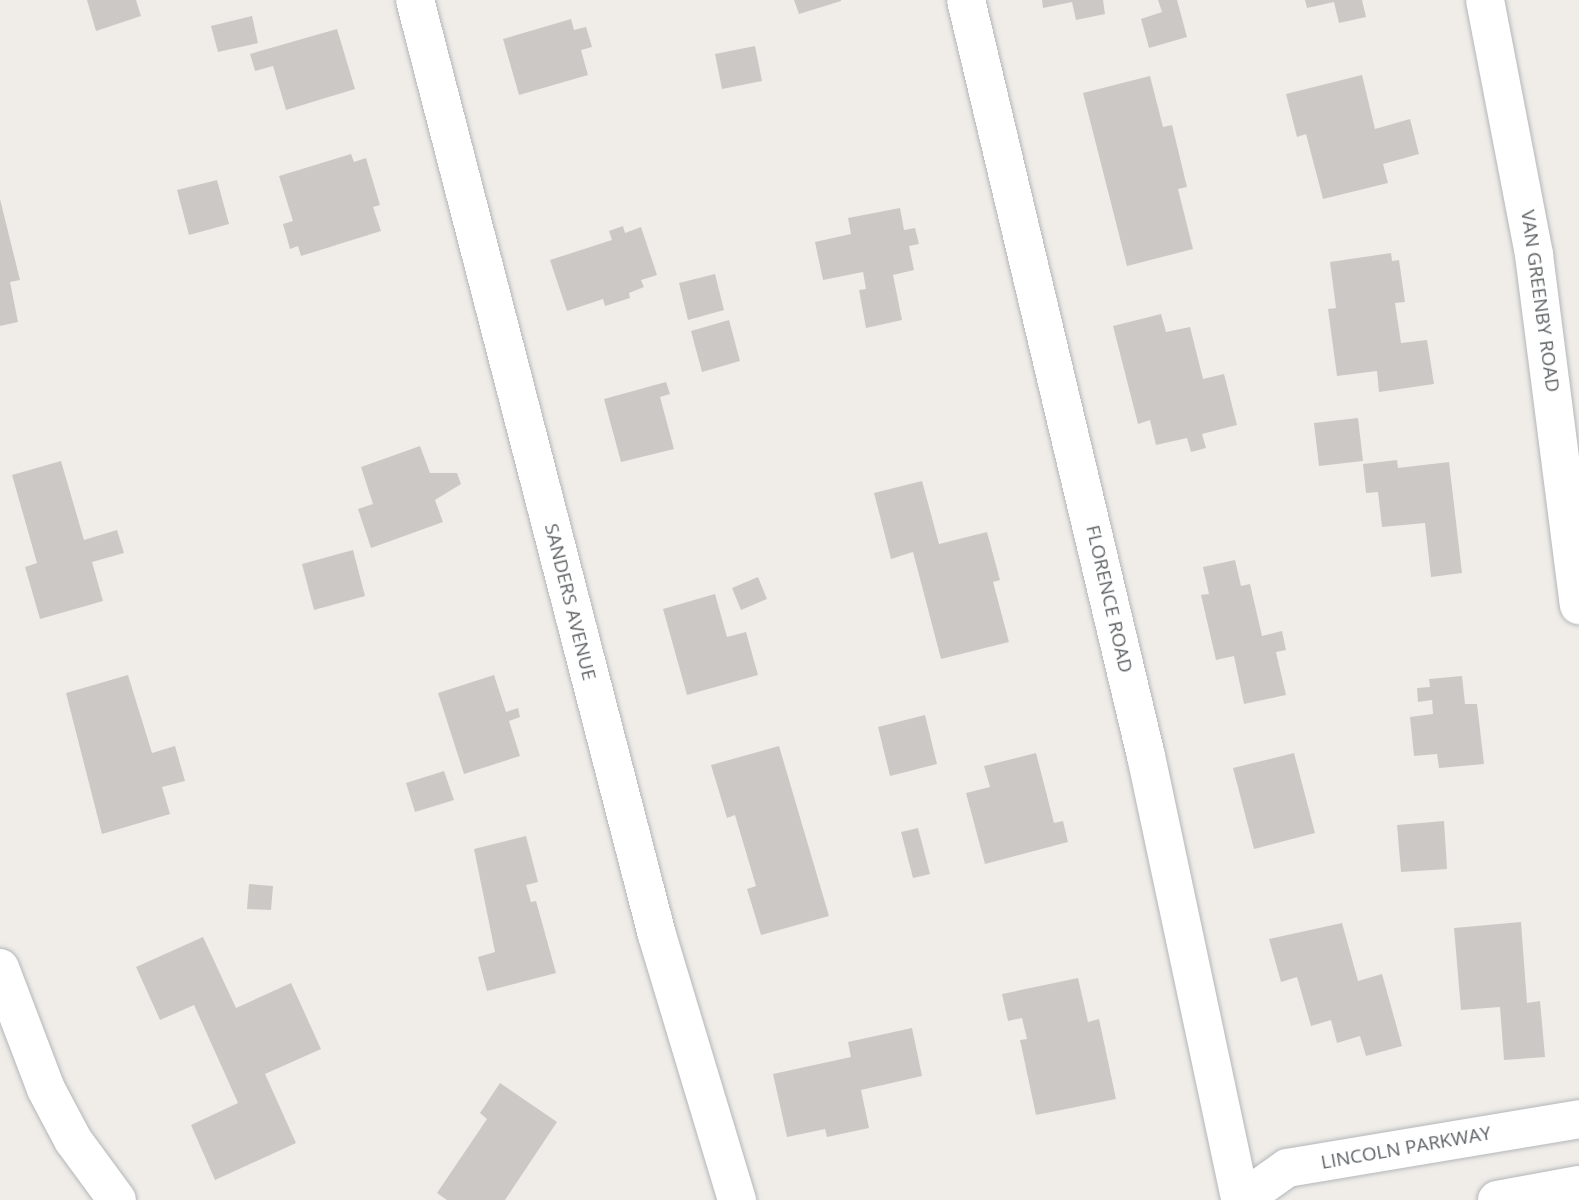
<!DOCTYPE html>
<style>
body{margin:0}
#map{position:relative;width:1579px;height:1200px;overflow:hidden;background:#f0ede9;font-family:"Open Sans",sans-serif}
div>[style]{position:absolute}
.building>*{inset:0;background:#ccc8c5}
.roads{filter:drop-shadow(0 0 2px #b3b6b9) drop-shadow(0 0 2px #b3b6b9)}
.minor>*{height:38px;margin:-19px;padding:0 19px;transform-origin:19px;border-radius:19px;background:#fff}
span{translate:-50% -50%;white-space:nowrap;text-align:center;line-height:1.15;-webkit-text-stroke:7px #fff;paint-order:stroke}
.street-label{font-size:19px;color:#606467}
</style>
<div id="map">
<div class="building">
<i style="clip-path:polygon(87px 0,136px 0,141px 16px,96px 31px)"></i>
<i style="clip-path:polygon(794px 0,841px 0,841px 1px,799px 14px)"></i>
<i style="clip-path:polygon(1042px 0,1103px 0,1105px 14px,1076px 20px,1072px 2px,1043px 8px)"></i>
<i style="clip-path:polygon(1158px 0,1177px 0,1187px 37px,1149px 48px,1141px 19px,1162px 12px)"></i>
<i style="clip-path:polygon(1305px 0,1362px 0,1366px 17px,1339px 23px,1334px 2px,1307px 8px)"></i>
<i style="clip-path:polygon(252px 16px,258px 43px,218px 52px,211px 26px)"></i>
<i style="clip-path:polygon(571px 19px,574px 30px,586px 27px,592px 47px,581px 50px,588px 75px,519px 95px,503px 39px)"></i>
<i style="clip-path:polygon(337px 29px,355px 89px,286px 110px,273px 66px,255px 71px,250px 54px)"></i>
<i style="clip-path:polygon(755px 46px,762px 81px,722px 89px,715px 54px)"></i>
<i style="clip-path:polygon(1362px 75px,1375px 129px,1410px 119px,1419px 154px,1383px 164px,1388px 183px,1323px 199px,1306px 134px,1297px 137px,1286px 94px)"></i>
<i style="clip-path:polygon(1150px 76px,1163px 127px,1172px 125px,1187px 187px,1178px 189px,1193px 249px,1127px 266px,1083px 93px)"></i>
<i style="clip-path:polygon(351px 154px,354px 162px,366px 158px,380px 205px,373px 207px,381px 231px,301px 256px,298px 246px,290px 249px,283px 224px,293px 221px,279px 176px)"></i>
<i style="clip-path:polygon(217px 180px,229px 224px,189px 235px,177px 190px)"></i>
<i style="clip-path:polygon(0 199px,20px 280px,10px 282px,18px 322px,0 326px)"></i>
<i style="clip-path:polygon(900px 208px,904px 230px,915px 228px,919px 244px,909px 246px,914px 270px,893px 275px,902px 320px,866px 328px,859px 290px,866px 289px,863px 272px,823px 280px,815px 242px,851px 234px,848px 218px)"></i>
<i style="clip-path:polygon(623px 226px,625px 233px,641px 227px,657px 275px,641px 280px,644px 287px,629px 293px,630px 298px,605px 306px,603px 299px,567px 311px,550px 260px,612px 240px,609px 231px)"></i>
<i style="clip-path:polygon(1391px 253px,1392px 261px,1399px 260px,1405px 302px,1395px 303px,1401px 343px,1427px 340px,1434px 384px,1379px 392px,1377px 371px,1337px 376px,1328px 309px,1336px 308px,1330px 262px)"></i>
<i style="clip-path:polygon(715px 274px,724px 310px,688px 320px,679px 283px)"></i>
<i style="clip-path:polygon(1161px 314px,1166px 332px,1190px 327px,1203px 379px,1224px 374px,1237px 425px,1202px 434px,1206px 448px,1191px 452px,1187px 438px,1156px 445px,1150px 420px,1138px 424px,1113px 326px)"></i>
<i style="clip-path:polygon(729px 320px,740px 361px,702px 372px,691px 331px)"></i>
<i style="clip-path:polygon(666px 382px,670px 394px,660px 397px,674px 449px,621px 462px,604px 399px)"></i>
<i style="clip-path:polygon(1358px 418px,1363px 461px,1319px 466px,1314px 423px)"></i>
<i style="clip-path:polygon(420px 446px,430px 473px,457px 473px,461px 484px,435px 500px,443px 522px,371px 548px,358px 509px,373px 504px,361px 467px)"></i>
<i style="clip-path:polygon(1397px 460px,1398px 468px,1449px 462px,1462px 573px,1431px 577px,1425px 523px,1382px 527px,1378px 492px,1366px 493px,1363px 464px)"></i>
<i style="clip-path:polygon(61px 461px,84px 540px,117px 530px,124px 553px,92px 562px,103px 601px,40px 619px,25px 567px,37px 563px,12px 475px)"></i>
<i style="clip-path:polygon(922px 481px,939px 544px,987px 532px,1000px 580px,993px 582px,1009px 642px,941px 659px,913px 552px,891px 559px,874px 493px)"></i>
<i style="clip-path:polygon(353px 550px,365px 596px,314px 610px,302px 564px)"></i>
<i style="clip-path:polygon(1235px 560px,1241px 586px,1250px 584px,1262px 636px,1282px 631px,1286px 650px,1276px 652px,1286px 695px,1244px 704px,1234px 656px,1216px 660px,1201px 595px,1209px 594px,1203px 567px)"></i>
<i style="clip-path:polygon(758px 577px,767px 599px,741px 610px,732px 588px)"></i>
<i style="clip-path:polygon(715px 594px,727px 637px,746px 632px,758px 675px,687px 695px,663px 609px)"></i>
<i style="clip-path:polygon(128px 675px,152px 753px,175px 746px,185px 781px,162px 787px,170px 814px,102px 834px,66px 693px)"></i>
<i style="clip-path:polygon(494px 675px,506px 712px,518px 708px,520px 717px,509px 721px,520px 756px,464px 774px,438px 693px)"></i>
<i style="clip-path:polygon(1462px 676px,1465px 704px,1477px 704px,1484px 764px,1439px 768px,1437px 754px,1414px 756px,1410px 717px,1433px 714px,1432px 700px,1418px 702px,1417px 688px,1430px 687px,1429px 679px)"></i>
<i style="clip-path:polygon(925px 715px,937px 764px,890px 776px,878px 727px)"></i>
<i style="clip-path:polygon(779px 746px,829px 916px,761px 935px,747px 889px,756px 886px,735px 815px,727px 818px,711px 765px)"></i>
<i style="clip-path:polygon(1036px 753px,1054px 823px,1063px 821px,1068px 842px,985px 864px,966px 793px,990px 787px,984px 766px)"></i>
<i style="clip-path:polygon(1294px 753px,1315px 833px,1254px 849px,1233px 768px)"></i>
<i style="clip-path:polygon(444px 771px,454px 800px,415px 812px,406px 783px)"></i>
<i style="clip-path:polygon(1444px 821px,1447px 869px,1401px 872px,1397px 825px)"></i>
<i style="clip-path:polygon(918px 828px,930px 874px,913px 878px,901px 832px)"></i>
<i style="clip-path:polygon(526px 836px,538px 882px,526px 885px,531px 902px,536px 901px,556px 973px,487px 991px,478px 957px,495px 952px,474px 849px)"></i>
<i style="clip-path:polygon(249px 884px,273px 886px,271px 910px,247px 909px)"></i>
<i style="clip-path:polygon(1521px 922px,1527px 1003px,1540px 1001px,1545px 1057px,1504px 1060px,1500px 1007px,1461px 1010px,1454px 928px)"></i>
<i style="clip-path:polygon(1342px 923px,1358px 981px,1382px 974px,1402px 1046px,1366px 1056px,1360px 1036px,1337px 1043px,1331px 1020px,1311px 1026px,1297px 977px,1281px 982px,1269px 939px)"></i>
<i style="clip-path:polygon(203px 937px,236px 1008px,291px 983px,321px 1049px,265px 1074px,296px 1143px,215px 1180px,191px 1125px,238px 1103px,194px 1005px,160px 1020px,136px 967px)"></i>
<i style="clip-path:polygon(1078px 978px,1088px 1022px,1099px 1019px,1116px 1099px,1036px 1115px,1020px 1040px,1027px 1039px,1022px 1018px,1008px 1021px,1002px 994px)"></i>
<i style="clip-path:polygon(912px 1028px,922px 1076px,861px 1090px,869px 1128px,827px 1137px,825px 1129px,787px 1137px,773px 1074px,851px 1057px,848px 1042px)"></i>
<i style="clip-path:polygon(500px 1083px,557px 1122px,505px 1200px,447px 1200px,437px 1193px,487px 1119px,480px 1113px)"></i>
</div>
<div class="roads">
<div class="minor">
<i style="left:415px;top:0;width:966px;rotate:75.49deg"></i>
<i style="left:657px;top:935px;width:277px;rotate:73.2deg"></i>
<i style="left:966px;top:0;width:777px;rotate:76.61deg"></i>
<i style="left:1146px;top:756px;width:454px;rotate:78deg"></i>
<i style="left:1485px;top:0;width:260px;rotate:79.1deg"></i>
<i style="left:1534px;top:255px;width:353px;rotate:82.7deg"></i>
<i style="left:0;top:968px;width:129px;rotate:69.2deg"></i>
<i style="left:46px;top:1089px;width:58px;rotate:62.1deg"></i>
<i style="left:73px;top:1140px;width:74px;rotate:53.7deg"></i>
<i style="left:1242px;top:1200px;width:55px;rotate:-35.4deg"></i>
<i style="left:1287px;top:1168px;width:296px;rotate:-9.5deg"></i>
<i style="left:1497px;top:1200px;width:83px;rotate:-10.4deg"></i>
</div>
</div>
<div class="street-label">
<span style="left:1540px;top:301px;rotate:82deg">VAN GREENBY ROAD</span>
<span style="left:1109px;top:599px;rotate:77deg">FLORENCE ROAD</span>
<span style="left:570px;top:602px;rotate:76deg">SANDERS AVENUE</span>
<span style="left:1406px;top:1148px;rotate:-10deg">LINCOLN PARKWAY</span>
</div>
</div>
